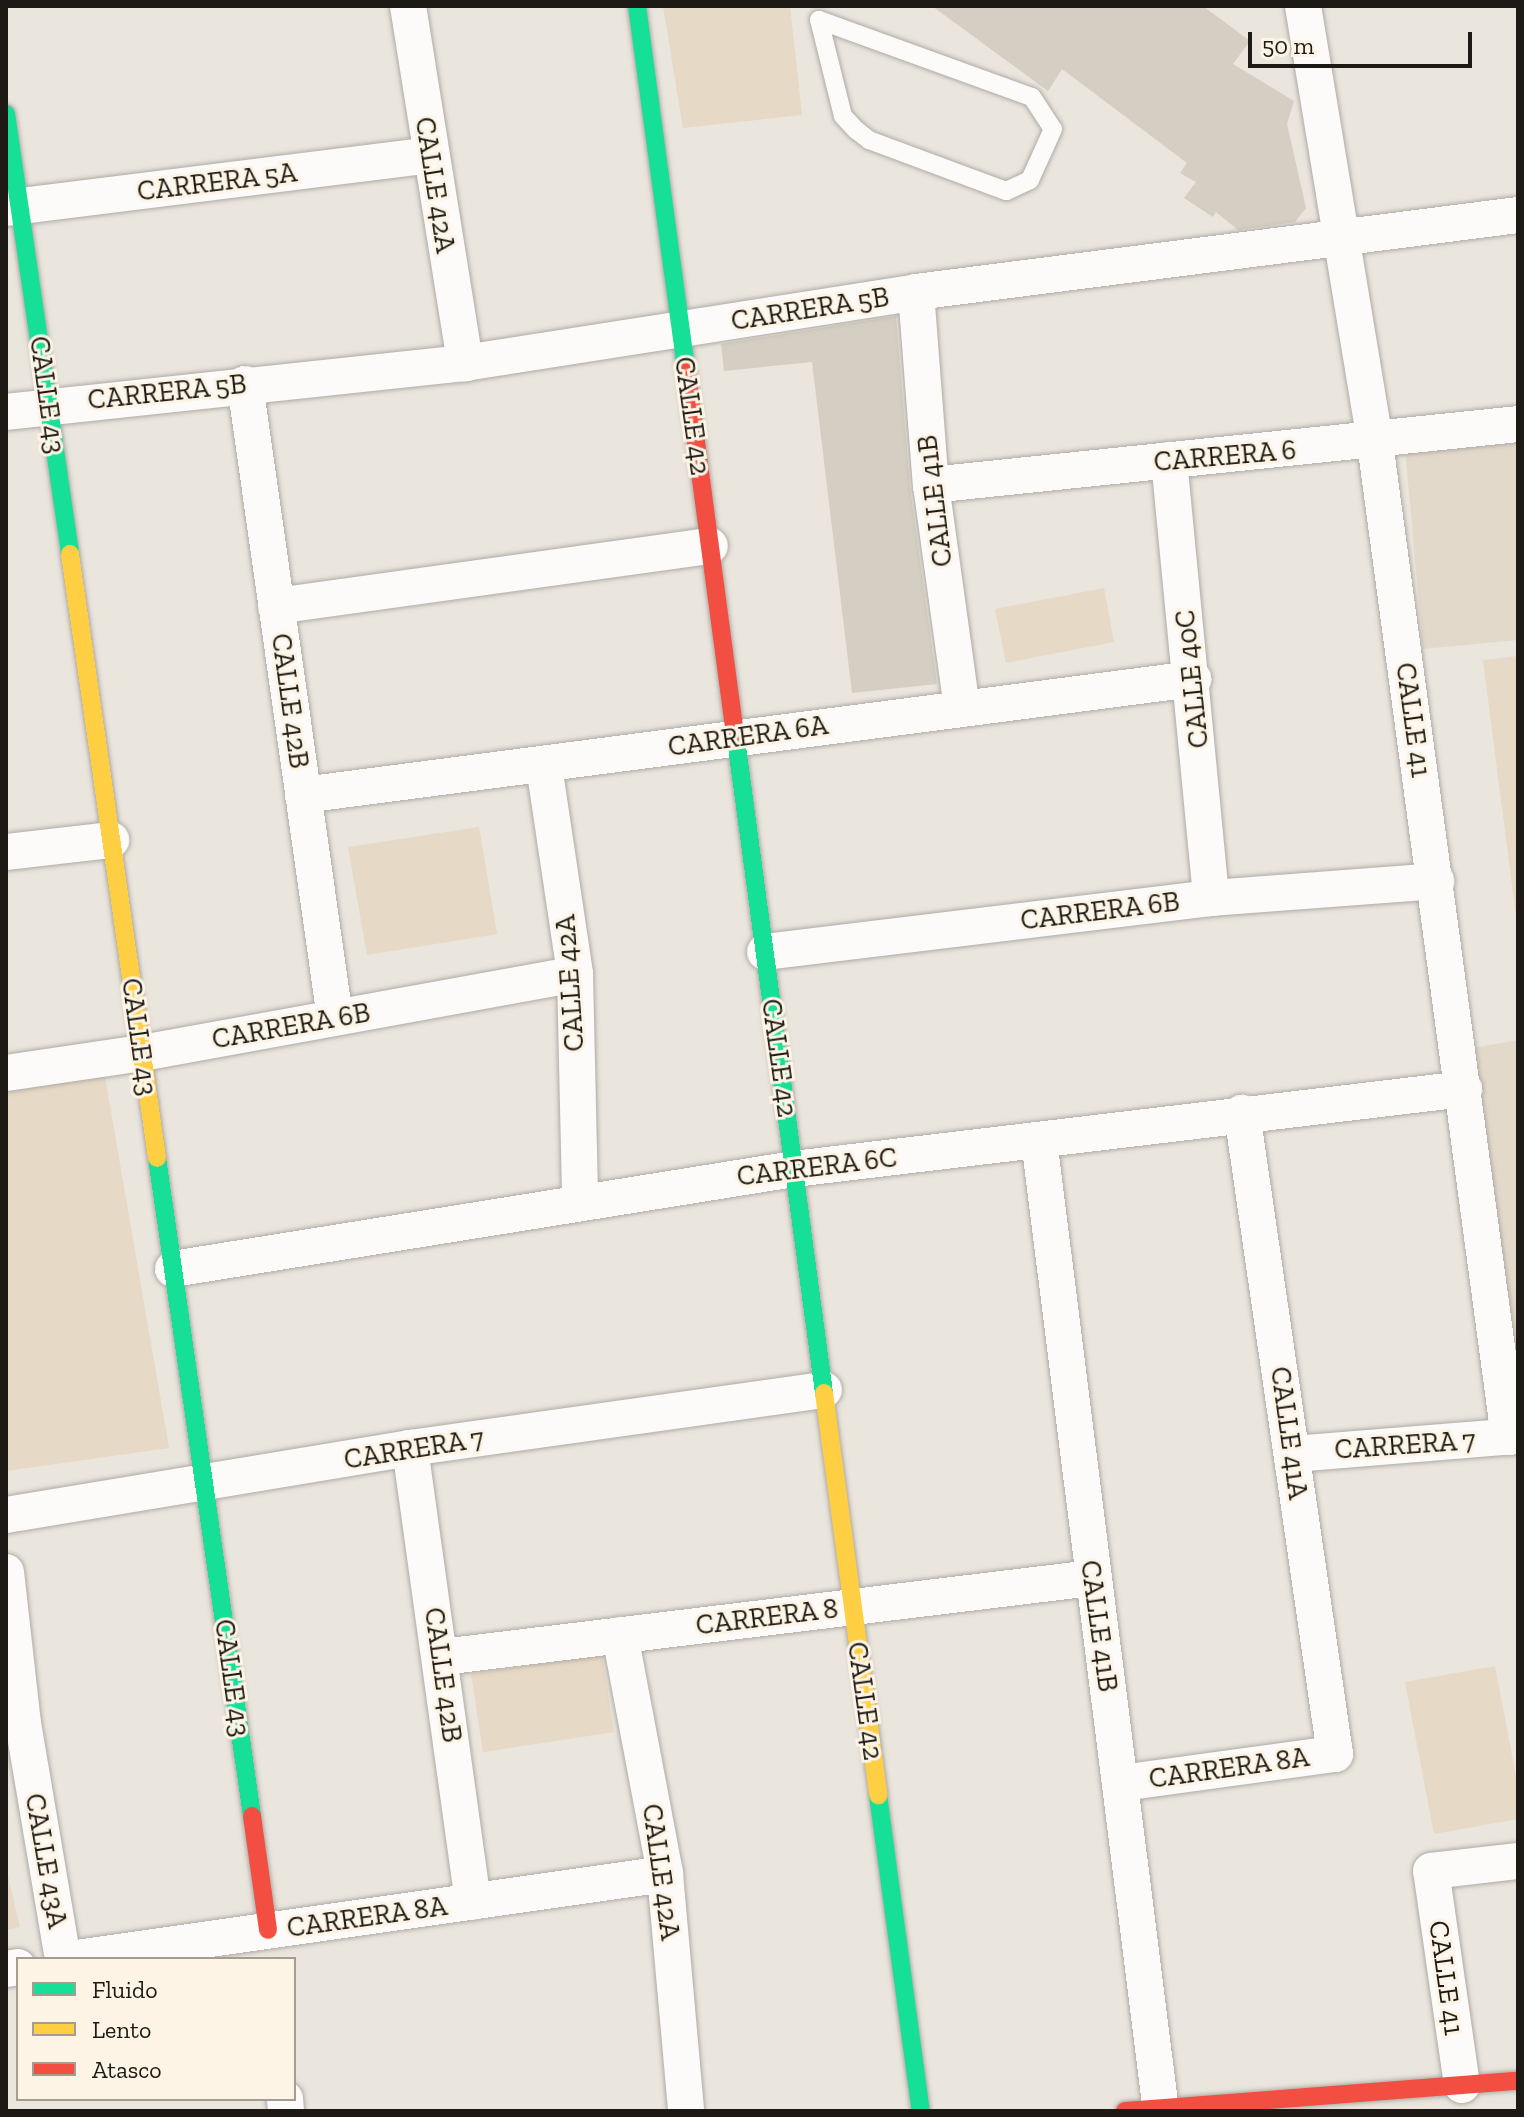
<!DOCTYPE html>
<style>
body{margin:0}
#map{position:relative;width:1524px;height:2117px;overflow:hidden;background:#eae5dd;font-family:"Zilla Slab",serif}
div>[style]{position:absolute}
.built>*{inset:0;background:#e3d9ca}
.green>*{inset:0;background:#e6d9c5}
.building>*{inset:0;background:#d5cec2}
.roads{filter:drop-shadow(0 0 2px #afaba5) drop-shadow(0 0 2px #afaba5)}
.lane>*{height:18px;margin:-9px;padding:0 9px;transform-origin:9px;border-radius:9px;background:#fcfbfa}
.street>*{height:36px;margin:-18px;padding:0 18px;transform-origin:18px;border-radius:18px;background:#fcfbfa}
.fast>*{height:18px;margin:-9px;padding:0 9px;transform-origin:9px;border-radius:9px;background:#16e098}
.slow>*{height:18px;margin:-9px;padding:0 9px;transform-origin:9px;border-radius:9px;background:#ffcf43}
.jam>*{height:18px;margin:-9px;padding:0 9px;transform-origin:9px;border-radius:9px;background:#f24e42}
span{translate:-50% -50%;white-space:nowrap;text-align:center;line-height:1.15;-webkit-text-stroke:6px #fdf4e5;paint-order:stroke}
.street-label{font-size:28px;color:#1d1a15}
.frame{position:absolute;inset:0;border:8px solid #1d1a15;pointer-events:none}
.legend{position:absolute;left:16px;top:1957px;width:280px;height:144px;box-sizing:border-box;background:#fdf4e5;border:2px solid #a39d92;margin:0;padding:10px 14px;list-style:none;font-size:24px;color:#1d1a15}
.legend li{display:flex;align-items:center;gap:16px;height:40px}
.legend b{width:40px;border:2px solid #a39d92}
.scale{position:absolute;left:1248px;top:32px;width:224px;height:36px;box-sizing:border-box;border:4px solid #1d1a15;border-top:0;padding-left:10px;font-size:24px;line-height:28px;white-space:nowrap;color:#1d1a15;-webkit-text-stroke:6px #fdf4e5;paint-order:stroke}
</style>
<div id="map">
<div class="built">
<i style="clip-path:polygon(1518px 433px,1518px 640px,1423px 649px,1405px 448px)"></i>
<i style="clip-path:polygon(1518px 1040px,1518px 1406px,1456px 1051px)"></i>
</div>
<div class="green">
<i style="clip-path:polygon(663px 6px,790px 6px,802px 115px,683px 128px)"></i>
<i style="clip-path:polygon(1104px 588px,1114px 642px,1006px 663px,995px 609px)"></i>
<i style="clip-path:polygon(1518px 656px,1518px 932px,1483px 660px)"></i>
<i style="clip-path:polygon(479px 827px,497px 934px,367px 955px,348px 847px)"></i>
<i style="clip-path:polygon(104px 1071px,169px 1448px,6px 1471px,6px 1082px)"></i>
<i style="clip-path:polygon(602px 1655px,614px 1732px,483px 1752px,471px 1674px)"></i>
<i style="clip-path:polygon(1495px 1666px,1518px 1787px,1518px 1819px,1434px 1834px,1405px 1682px)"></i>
<i style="clip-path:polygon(6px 1868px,20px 1927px,6px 1930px)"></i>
</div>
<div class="building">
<i style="clip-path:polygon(932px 6px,1203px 6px,1250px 41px,1233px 64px,1294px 101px,1287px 124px,1306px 208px,1295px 222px,1238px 230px,1216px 212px,1213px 217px,1184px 198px,1196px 182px,1180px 173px,1187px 163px,1062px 69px,1048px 91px)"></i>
<i style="clip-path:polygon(896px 316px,910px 488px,937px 684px,852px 693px,812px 362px,724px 371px,721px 344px)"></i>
</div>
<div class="roads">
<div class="lane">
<i style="left:819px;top:20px;width:226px;rotate:19.9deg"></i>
<i style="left:1032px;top:97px;width:38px;rotate:57deg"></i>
<i style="left:1053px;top:129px;width:56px;rotate:114.3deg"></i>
<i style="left:1030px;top:180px;width:26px;rotate:155deg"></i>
<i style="left:1006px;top:191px;width:146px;rotate:-159.6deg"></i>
<i style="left:869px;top:140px;width:16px;rotate:-142deg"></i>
<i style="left:856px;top:130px;width:19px;rotate:-133deg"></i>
<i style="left:843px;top:116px;width:99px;rotate:-104deg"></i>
</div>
<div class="street">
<i style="left:408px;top:6px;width:362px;rotate:80.9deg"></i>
<i style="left:1303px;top:6px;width:443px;rotate:80.6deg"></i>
<i style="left:1375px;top:443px;width:1003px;rotate:82.32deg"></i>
<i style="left:6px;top:208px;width:426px;rotate:-7.1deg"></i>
<i style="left:916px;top:292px;width:194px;rotate:85.6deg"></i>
<i style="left:931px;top:485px;width:226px;rotate:82.1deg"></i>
<i style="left:245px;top:384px;width:640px;rotate:81.92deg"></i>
<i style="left:6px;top:412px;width:462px;rotate:-6.1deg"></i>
<i style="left:465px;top:363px;width:457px;rotate:-8.9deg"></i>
<i style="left:916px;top:292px;width:607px;rotate:-7.29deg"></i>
<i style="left:1169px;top:460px;width:440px;rotate:84.5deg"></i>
<i style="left:931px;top:485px;width:590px;rotate:-5.93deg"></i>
<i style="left:276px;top:606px;width:438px;rotate:-7.9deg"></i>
<i style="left:544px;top:766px;width:210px;rotate:81.5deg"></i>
<i style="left:575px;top:974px;width:227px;rotate:88.7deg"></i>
<i style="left:303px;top:795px;width:898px;rotate:-7.43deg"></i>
<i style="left:6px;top:852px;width:106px;rotate:-6.5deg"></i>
<i style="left:765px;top:952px;width:449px;rotate:-6.9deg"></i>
<i style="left:1211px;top:898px;width:226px;rotate:-4.3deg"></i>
<i style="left:6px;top:1073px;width:137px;rotate:-8.4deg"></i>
<i style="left:142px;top:1053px;width:440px;rotate:-10.3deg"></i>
<i style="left:1039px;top:1140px;width:979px;rotate:82.84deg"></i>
<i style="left:173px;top:1269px;width:629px;rotate:-9.15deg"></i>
<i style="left:794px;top:1169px;width:675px;rotate:-6.81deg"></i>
<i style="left:410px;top:1448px;width:458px;rotate:82.1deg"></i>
<i style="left:1293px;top:1454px;width:226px;rotate:-4.6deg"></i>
<i style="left:6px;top:1515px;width:410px;rotate:-9.4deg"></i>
<i style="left:410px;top:1448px;width:418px;rotate:-8deg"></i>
<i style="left:6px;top:1572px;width:152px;rotate:83.6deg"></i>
<i style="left:23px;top:1723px;width:239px;rotate:80.4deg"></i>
<i style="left:620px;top:1635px;width:243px;rotate:79.3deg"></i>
<i style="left:665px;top:1874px;width:238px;rotate:84.9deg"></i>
<i style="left:442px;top:1657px;width:655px;rotate:-6.93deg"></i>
<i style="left:1122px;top:1783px;width:215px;rotate:-7.8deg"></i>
<i style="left:1335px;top:1754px;width:648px;rotate:-98.26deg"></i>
<i style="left:70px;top:1959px;width:601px;rotate:-8.13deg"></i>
<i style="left:6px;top:1969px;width:12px;rotate:-9deg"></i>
<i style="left:1462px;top:2085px;width:216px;rotate:-98.2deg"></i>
<i style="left:1431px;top:1871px;width:88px;rotate:-6.6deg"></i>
<i style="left:285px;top:2099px;width:12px;rotate:85deg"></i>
</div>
<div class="fast">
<i style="left:637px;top:6px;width:364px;rotate:82.3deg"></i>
<i style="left:6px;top:114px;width:445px;rotate:81.7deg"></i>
<i style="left:735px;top:732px;width:667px;rotate:82.33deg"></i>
<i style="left:157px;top:1158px;width:665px;rotate:81.78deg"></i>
<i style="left:878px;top:1795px;width:319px;rotate:82.3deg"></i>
</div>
<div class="slow">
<i style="left:70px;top:554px;width:610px;rotate:81.8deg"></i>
<i style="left:824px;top:1393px;width:406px;rotate:82.3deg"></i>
</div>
<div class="jam">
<i style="left:686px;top:367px;width:368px;rotate:82.4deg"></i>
<i style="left:252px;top:1816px;width:115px;rotate:82deg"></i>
<i style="left:1125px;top:2111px;width:394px;rotate:-4.4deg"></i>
</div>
</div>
<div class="street-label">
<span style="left:217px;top:182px;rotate:-7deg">CARRERA 5A</span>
<span style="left:435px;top:185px;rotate:81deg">CALLE 42A</span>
<span style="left:810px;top:309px;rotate:-9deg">CARRERA 5B</span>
<span style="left:167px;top:392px;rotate:-6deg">CARRERA 5B</span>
<span style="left:47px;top:395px;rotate:82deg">CALLE 43</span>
<span style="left:692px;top:416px;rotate:82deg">CALLE 42</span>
<span style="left:1225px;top:456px;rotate:-5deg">CARRERA 6</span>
<span style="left:935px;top:501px;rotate:-97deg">CALLE 41B</span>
<span style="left:1192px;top:679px;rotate:-96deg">CALLE 40C</span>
<span style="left:290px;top:701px;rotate:82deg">CALLE 42B</span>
<span style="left:1413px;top:720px;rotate:82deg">CALLE 41</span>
<span style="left:748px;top:736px;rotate:-8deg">CARRERA 6A</span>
<span style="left:1100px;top:911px;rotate:-7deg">CARRERA 6B</span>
<span style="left:570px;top:983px;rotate:-94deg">CALLE 42A</span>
<span style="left:291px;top:1026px;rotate:-10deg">CARRERA 6B</span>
<span style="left:139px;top:1037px;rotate:82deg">CALLE 43</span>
<span style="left:779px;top:1058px;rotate:82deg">CALLE 42</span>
<span style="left:817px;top:1167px;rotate:-7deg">CARRERA 6C</span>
<span style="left:1289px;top:1433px;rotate:82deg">CALLE 41A</span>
<span style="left:1405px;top:1445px;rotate:-4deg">CARRERA 7</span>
<span style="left:414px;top:1449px;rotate:-9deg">CARRERA 7</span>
<span style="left:767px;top:1617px;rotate:-7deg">CARRERA 8</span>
<span style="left:1099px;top:1626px;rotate:82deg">CALLE 41B</span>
<span style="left:443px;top:1675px;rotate:82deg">CALLE 42B</span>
<span style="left:232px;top:1678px;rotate:82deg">CALLE 43</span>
<span style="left:865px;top:1701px;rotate:82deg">CALLE 42</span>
<span style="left:1229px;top:1768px;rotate:-8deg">CARRERA 8A</span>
<span style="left:46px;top:1861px;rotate:80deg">CALLE 43A</span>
<span style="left:661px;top:1872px;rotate:82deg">CALLE 42A</span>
<span style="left:367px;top:1917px;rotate:-8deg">CARRERA 8A</span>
<span style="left:1446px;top:1978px;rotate:82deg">CALLE 41</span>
</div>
<div class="frame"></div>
<ul class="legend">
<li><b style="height:10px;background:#16e098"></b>Fluido</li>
<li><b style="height:10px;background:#ffcf43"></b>Lento</li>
<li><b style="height:10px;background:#f24e42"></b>Atasco</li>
</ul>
<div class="scale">50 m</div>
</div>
